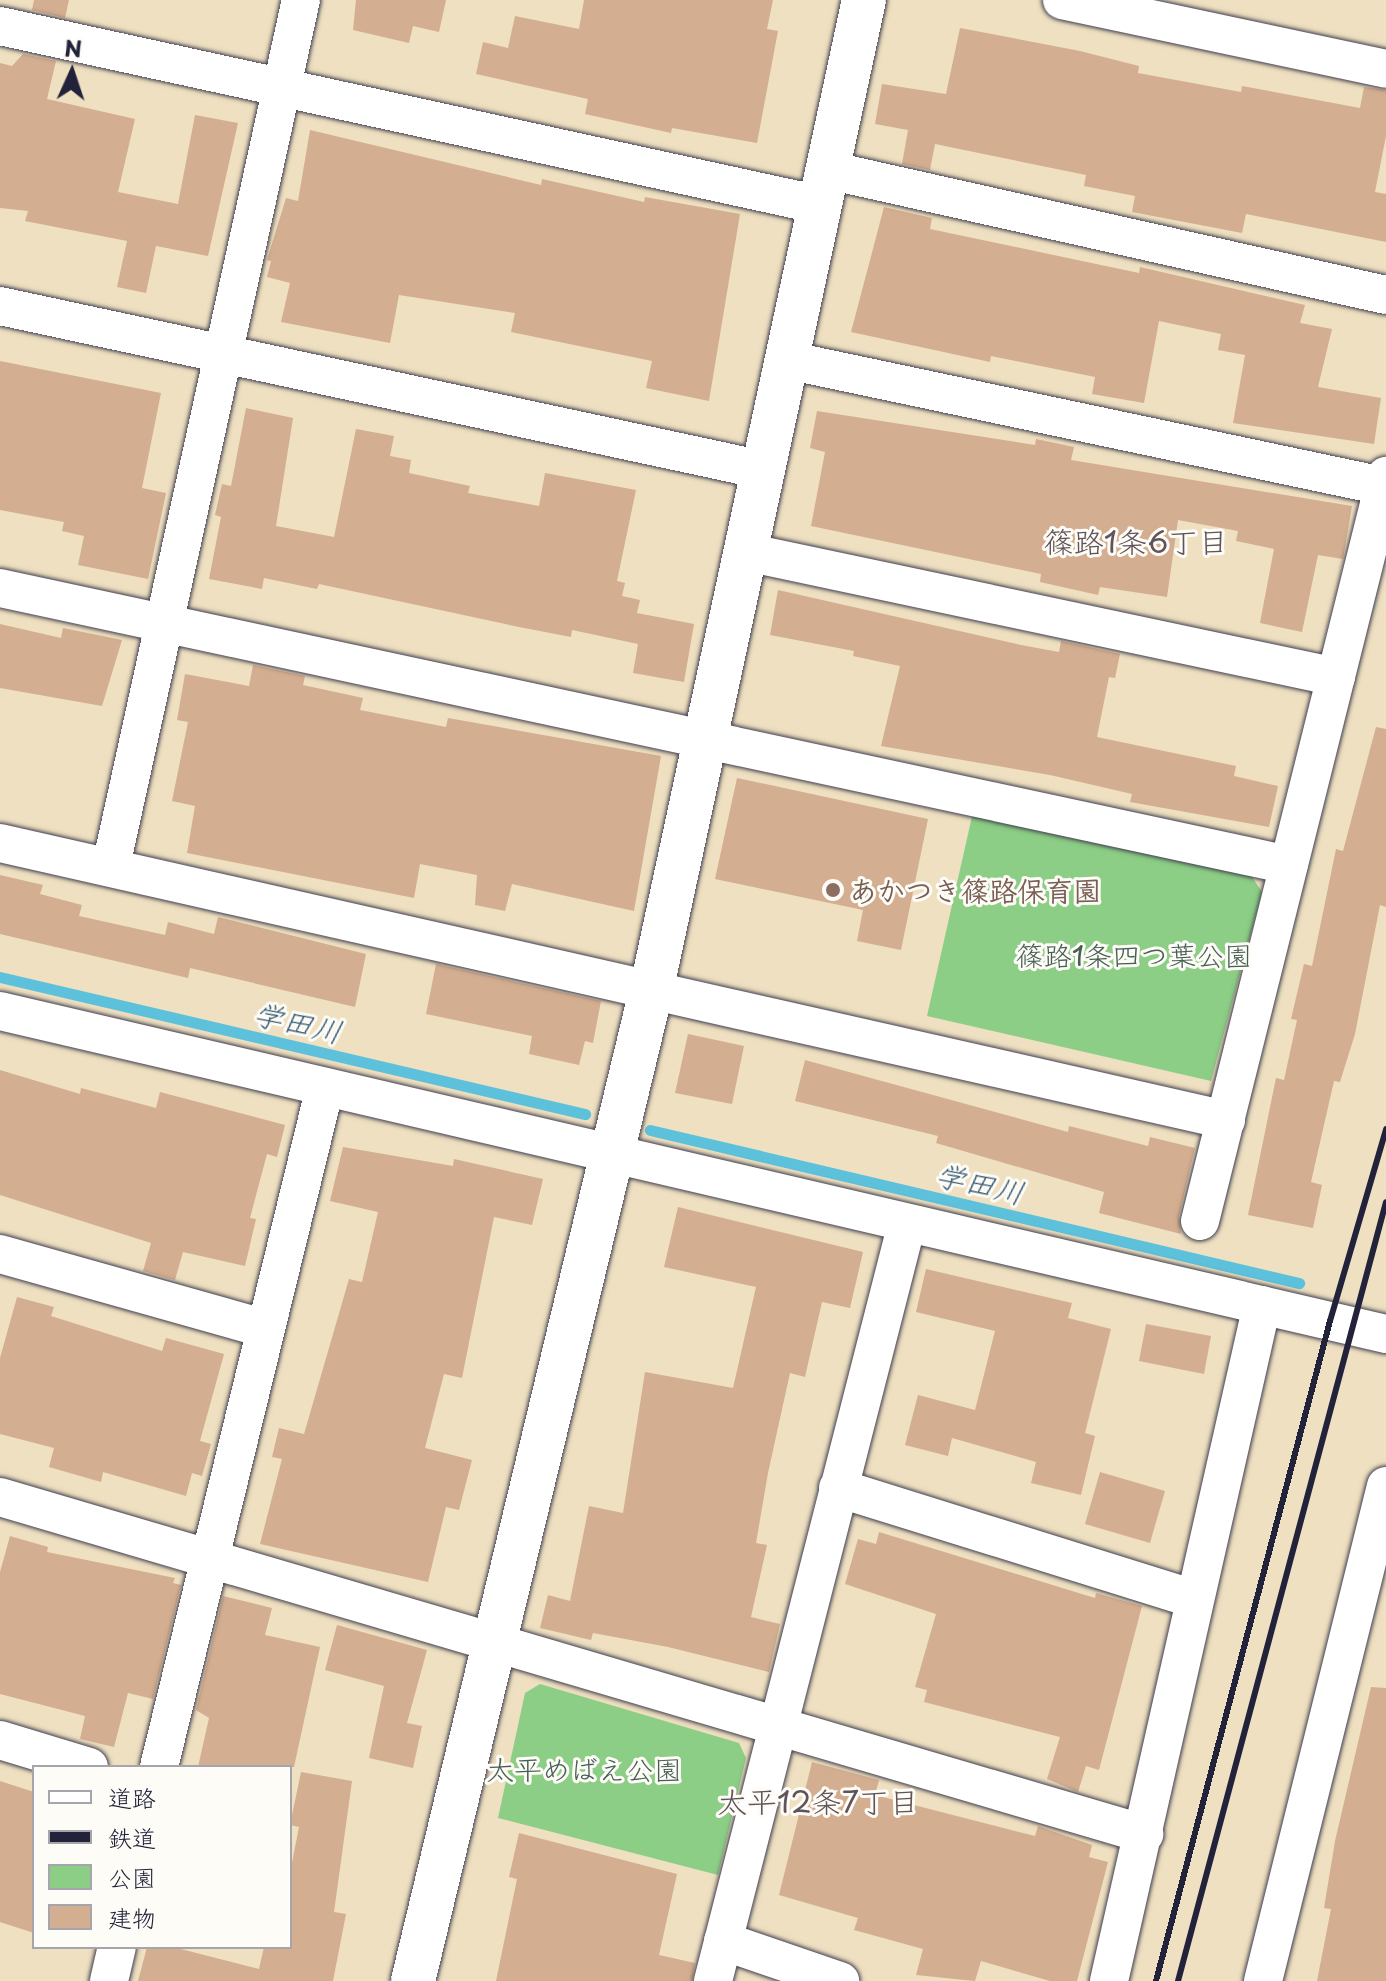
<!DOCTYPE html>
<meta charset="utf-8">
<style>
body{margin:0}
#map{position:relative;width:1386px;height:1981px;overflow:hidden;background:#eee0c0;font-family:"Playpen Sans","Klee One",sans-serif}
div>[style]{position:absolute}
.green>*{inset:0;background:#8cce85}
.stream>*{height:11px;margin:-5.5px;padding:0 5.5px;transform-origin:5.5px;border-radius:5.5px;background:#5dc1db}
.building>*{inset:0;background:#d4ae90}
.roads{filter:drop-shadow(0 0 2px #413e4f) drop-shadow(0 0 2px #413e4f)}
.minor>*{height:38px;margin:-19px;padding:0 19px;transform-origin:19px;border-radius:19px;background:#fff}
.tertiary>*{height:44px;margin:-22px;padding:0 22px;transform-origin:22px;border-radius:22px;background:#fff}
.rail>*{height:6px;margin:-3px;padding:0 3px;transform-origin:3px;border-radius:3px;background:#22223b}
.dots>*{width:22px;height:22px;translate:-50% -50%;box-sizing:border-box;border:4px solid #fdfcf7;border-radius:50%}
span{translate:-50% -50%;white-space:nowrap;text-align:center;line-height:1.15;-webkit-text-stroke:6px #fdfcf7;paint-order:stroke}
.education-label{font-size:28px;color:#785e54;font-weight:700}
.left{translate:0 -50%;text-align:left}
.park-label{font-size:28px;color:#475e55}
.neighbourhood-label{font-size:30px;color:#605359}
.water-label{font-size:30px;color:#375a73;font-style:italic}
.legend{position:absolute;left:32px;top:1765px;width:260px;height:184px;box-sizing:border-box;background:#fdfcf7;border:2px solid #a5a5ac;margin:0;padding:10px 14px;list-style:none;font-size:24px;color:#22223b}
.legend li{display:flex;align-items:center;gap:16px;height:40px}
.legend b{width:40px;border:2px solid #a5a5ac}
.north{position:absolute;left:32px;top:32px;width:80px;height:80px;-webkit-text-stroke:6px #fdfcf7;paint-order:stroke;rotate:3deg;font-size:22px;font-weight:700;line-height:32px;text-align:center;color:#22223b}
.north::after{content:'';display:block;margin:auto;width:28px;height:36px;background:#22223b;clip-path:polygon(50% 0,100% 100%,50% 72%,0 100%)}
</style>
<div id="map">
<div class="green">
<i style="clip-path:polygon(973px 812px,1248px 871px,1262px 892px,1211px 1081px,927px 1016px)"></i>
<i style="clip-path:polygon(540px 1684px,739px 1743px,746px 1758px,718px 1875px,498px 1818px,525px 1693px)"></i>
</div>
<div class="stream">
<i style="left:0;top:977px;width:601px;rotate:13.18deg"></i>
<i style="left:650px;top:1130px;width:667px;rotate:13.27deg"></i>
</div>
<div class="building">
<i style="clip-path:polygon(34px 0,69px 0,65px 18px,32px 10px)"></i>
<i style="clip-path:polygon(356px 0,446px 0,439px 32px,413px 26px,409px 43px,353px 30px)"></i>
<i style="clip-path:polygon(584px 0,773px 0,767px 29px,778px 31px,757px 143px,672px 128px,671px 133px,585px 114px,588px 99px,476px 74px,483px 42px,508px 48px,515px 16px,579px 29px)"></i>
<i style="clip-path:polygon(960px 28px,1080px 51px,1139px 66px,1138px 73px,1241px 92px,1242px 86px,1360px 108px,1364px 87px,1386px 90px,1386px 136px,1375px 192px,1386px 194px,1386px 242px,1246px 214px,1242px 233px,1132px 212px,1135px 196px,1084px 186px,1086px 175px,935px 144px,930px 170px,902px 164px,908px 130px,875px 124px,882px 84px,946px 94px)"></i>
<i style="clip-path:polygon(23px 54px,56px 61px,47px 99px,135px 119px,118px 192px,178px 204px,195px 115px,238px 123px,208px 256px,156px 246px,146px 293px,117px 287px,127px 241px,25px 221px,28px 211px,0 208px,0 63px,12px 66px)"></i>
<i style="clip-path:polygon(310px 130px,541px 185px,542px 179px,644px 202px,645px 197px,740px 214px,709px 401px,646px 388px,652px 361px,511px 332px,515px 313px,399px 295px,390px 343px,281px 322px,290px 283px,267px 277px,271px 261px,267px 260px,286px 198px,298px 201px)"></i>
<i style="clip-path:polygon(884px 207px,932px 218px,930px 229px,1139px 273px,1140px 267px,1305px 305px,1300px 323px,1332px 329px,1318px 387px,1381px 398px,1374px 444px,1233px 423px,1245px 355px,1218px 350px,1221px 334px,1159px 321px,1144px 403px,1092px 394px,1095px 377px,991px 356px,990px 362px,851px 332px)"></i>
<i style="clip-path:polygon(0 361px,161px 393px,142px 488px,166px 493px,148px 579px,78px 565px,84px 536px,62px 531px,64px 522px,0 510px)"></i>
<i style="clip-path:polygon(246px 408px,293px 418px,276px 526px,334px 537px,356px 429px,394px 436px,390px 456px,411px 460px,409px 473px,470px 486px,468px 493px,539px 506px,545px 473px,636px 490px,617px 581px,625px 583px,622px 596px,640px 600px,637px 613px,694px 624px,684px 682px,633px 673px,638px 644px,572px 630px,571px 637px,519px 627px,319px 584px,317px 589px,264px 578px,262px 589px,209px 579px,221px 517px,215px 515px,222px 484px,231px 486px)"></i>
<i style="clip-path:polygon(817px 411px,1035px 445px,1036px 439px,1074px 447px,1071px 460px,1352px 506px,1343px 559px,1318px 555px,1302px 632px,1260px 623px,1274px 549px,1236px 541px,1238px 531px,1178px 520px,1167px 597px,1100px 587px,1098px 595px,1040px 582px,1041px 574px,811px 526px,825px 452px,810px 448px)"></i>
<i style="clip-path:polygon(778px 590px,1021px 645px,1059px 652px,1061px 641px,1120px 654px,1115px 678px,1109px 677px,1097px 737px,1236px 766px,1234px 776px,1278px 786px,1269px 827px,1130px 802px,1132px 794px,1050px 775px,881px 746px,900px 666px,853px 656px,854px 651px,770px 635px)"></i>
<i style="clip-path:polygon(0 624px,61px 638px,63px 628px,122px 640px,102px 706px,0 688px)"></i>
<i style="clip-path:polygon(253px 665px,305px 676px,303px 685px,363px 698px,360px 710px,446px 727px,448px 718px,661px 756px,634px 911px,512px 884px,505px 911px,475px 905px,477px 875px,420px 864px,414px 898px,187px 853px,195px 806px,172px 801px,188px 722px,177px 720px,185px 674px,249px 686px)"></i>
<i style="clip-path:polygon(1376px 727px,1386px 729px,1386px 907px,1380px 905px,1355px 1034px,1340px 1082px,1334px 1081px,1311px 1182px,1322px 1185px,1313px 1228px,1248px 1215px,1276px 1078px,1284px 1080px,1297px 1020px,1291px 1019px,1304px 964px,1312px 966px,1336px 849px,1343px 851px)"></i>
<i style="clip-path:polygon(737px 778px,928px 819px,901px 950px,857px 941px,863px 910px,715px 879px)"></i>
<i style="clip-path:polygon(0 875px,43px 885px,40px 894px,82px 905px,79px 916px,165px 935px,168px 922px,214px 934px,218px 917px,366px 954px,355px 1007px,190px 968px,188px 978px,0 934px)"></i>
<i style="clip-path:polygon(436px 964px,601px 1001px,593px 1043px,585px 1041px,579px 1065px,529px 1054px,532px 1036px,426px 1014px)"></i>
<i style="clip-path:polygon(688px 1034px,744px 1046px,732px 1104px,675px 1093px)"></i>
<i style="clip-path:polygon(805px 1060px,1068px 1132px,1069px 1126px,1148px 1146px,1150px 1137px,1195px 1148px,1179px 1216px,1181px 1234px,1099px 1213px,1104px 1192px,936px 1143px,938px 1136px,795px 1101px)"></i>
<i style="clip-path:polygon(0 1070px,80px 1094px,81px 1088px,156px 1108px,160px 1092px,285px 1125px,277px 1157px,267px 1154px,250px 1218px,256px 1219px,245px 1266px,183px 1252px,175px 1280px,143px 1271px,151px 1243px,0 1195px)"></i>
<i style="clip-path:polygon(343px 1147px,453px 1166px,454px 1159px,543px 1179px,532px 1225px,494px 1217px,462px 1378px,444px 1374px,425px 1448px,472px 1460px,459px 1510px,446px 1507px,428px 1582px,260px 1544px,282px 1459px,272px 1457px,279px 1428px,304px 1434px,349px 1279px,362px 1282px,378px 1212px,330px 1201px)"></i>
<i style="clip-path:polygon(678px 1207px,863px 1252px,850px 1308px,822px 1302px,805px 1377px,790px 1373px,768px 1473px,756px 1543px,767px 1545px,751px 1617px,780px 1624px,769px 1672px,668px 1647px,593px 1633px,591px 1640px,540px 1628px,548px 1595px,570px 1601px,589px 1506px,623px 1513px,645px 1372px,733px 1388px,756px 1287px,664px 1267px)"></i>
<i style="clip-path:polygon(926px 1269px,1072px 1303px,1068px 1318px,1111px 1329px,1085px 1433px,1095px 1436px,1081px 1495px,1031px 1483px,1036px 1462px,952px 1438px,948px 1456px,905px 1445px,918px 1395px,975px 1410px,995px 1331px,916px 1312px)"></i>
<i style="clip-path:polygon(17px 1297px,54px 1307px,51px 1316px,162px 1351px,166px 1338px,224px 1354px,200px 1441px,211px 1444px,202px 1476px,192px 1473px,186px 1496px,103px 1472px,101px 1482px,49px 1467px,54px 1448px,0 1434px,0 1358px)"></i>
<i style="clip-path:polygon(1146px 1324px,1211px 1336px,1204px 1374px,1139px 1361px)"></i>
<i style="clip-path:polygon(1100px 1472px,1165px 1491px,1150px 1543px,1085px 1524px)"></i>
<i style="clip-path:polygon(879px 1532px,1095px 1598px,1096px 1593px,1142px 1606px,1099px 1770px,1086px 1766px,1078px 1792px,1047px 1779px,1060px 1737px,924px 1702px,927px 1690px,915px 1687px,936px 1614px,845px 1584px,858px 1539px,876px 1544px)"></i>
<i style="clip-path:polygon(10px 1536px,48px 1547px,47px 1552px,175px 1578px,173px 1583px,181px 1585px,153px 1699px,128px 1693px,114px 1747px,80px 1739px,85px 1716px,0 1694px,0 1572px)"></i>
<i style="clip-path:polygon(223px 1596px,272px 1608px,265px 1635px,320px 1647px,294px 1767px,198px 1767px,209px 1718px,196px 1710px)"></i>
<i style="clip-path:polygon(337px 1625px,427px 1650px,407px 1723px,422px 1726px,413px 1768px,369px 1758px,384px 1686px,325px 1670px)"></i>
<i style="clip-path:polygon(1371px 1687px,1386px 1688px,1386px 1981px,1317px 1981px,1331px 1909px,1324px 1908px,1335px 1841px)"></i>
<i style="clip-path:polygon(812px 1762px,879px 1780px,875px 1795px,1035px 1836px,1038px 1826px,1092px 1845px,1089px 1857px,1108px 1862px,1077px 1981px,1050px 1981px,981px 1961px,975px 1981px,916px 1975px,923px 1949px,854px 1930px,858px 1918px,779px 1895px)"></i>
<i style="clip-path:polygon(301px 1772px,352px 1781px,334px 1912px,346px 1914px,333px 1981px,138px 1981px,147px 1947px,173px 1947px,259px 1969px,264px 1947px,290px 1947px,290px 1873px,299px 1827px,290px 1825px)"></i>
<i style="clip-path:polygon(0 1781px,34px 1792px,34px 1933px,0 1922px)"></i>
<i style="clip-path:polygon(519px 1833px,677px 1874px,659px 1955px,695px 1963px,692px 1981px,496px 1981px,517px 1879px,509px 1877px)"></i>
</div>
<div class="roads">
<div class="minor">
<i style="left:1062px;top:0;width:331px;rotate:12deg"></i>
<i style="left:0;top:26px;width:839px;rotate:12.31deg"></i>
<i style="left:828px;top:170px;width:572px;rotate:12.63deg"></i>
<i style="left:0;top:306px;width:780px;rotate:12.13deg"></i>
<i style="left:787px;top:360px;width:609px;rotate:11.94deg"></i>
<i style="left:746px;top:552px;width:603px;rotate:11.96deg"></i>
<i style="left:0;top:588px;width:1318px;rotate:12.13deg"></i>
<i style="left:0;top:843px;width:1257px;rotate:12.73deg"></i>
<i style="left:111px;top:866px;width:887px;rotate:-77.63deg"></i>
<i style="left:0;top:1011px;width:1423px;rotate:13.12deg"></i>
<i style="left:1200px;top:1221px;width:768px;rotate:-75.98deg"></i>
<i style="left:0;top:1254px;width:276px;rotate:15.7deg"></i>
<i style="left:838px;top:1488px;width:371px;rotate:17.3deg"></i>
<i style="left:0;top:1497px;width:1193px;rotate:16.41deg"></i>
<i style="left:0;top:1740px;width:93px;rotate:16.9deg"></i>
<i style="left:159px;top:1767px;width:700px;rotate:-76.28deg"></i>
<i style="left:723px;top:1941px;width:124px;rotate:18.9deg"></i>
<i style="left:109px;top:1981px;width:35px;rotate:-77deg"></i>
<i style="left:713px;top:1981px;width:782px;rotate:-75.64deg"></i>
<i style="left:1109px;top:1981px;width:693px;rotate:-77.25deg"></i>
<i style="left:1263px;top:1981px;width:510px;rotate:-76.05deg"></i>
</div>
<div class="tertiary">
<i style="left:413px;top:1981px;width:1022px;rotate:-76.48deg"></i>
<i style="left:652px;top:987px;width:1010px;rotate:-77.88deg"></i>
</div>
</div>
<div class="rail">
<i style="left:1156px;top:1981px;width:683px;rotate:-75.23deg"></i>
<i style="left:1330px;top:1321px;width:200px;rotate:-73.7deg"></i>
<i style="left:1178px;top:1981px;width:806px;rotate:-75.05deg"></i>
</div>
<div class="dots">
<i style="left:833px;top:890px;background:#8d6e63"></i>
</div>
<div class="education-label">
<span class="left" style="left:849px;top:890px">あかつき篠路保育園</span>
</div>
<div class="park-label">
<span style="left:1134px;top:955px">篠路1条四つ葉公園</span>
<span style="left:584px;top:1769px">太平めばえ公園</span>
</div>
<div class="neighbourhood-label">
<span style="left:1136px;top:541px">篠路1条6丁目</span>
<span style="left:818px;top:1801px">太平12条7丁目</span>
</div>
<div class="water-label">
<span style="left:298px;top:1022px;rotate:13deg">学田川</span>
<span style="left:980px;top:1183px;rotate:13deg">学田川</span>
</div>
<ul class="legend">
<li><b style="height:10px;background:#fff"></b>道路</li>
<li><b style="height:10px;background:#22223b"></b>鉄道</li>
<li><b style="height:22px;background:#8cce85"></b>公園</li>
<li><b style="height:22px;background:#d4ae90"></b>建物</li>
</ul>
<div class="north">N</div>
</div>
